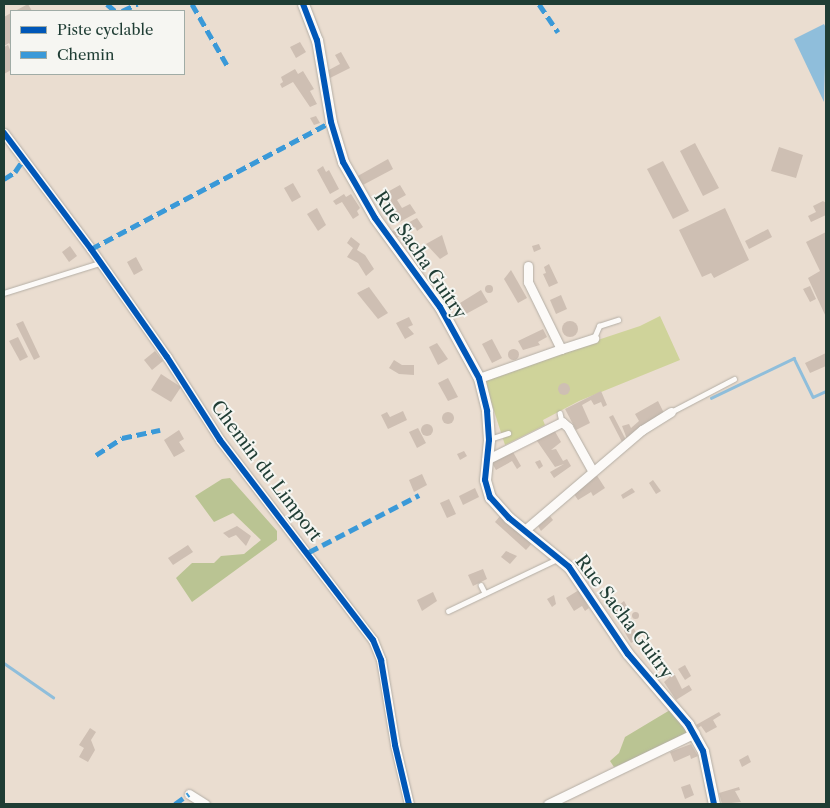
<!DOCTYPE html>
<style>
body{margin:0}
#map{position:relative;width:830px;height:808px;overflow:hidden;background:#eaddd0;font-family:"Libre Caslon Text",serif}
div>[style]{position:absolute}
.green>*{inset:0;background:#cfd39a}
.forest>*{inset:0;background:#bac493}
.water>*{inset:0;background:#8fbedb}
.stream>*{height:2.5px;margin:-1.25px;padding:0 1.25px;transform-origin:1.25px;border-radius:1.25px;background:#8fbedb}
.building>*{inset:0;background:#cebfb3}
.round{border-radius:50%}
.roads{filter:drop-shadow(0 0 1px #b4aea5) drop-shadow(0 0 1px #b4aea5)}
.service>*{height:4.5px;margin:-2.25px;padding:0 2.25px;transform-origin:2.25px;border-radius:2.25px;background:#fcfaf8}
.minor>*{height:9px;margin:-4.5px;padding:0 4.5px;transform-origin:4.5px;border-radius:4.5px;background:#fcfaf8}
.tertiary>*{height:11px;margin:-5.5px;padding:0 5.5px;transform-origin:5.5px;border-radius:5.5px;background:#fcfaf8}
.quiet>*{height:5px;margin-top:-2.5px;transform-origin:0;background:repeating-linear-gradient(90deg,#3a99d8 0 10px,transparent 0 15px)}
.cycleway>*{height:6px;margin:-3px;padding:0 3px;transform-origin:3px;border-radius:3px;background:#0057b8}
span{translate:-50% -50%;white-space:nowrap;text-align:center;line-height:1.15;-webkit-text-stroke:4px #f6f6f2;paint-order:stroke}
.street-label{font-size:18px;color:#1f3d34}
.frame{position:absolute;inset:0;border:5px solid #1f3d34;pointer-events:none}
.legend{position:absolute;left:10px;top:10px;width:175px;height:65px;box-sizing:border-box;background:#f6f6f2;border:1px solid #a0aca6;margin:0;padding:6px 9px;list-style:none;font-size:15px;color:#1f3d34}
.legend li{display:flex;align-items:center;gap:10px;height:25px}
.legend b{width:25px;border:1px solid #a0aca6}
</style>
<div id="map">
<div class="green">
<i style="clip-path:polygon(660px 316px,680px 360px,579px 401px,543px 420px,545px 425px,505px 445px,485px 383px,489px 376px,640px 326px)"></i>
</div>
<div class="forest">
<i style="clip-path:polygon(230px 478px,277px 531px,277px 540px,192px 602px,176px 578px,192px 563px,214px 563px,221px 556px,244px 554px,261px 540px,233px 513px,214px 522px,195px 496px,222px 479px)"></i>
<i style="clip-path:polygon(670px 710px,689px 732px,651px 753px,614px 767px,610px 761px,619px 753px,625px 737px)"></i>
</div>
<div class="water">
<i style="clip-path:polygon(824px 24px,826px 28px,824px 102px,794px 39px)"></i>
</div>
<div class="stream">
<i style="left:711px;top:398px;width:92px;rotate:-25.7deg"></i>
<i style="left:794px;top:358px;width:43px;rotate:64deg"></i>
<i style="left:813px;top:397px;width:14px;rotate:-25deg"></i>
<i style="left:4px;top:663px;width:60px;rotate:34.8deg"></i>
</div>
<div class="building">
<i style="clip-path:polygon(28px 4px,32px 11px,15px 11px)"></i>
<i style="clip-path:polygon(11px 13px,11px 46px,9px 43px,4px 46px,4px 17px)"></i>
<i style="clip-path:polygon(300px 42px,306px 52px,296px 58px,290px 47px)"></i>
<i style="clip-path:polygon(8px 45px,11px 52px,11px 70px,4px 74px,4px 47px)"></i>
<i style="clip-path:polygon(341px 52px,350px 68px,330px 78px,327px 71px,340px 64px,335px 55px)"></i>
<i style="clip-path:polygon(295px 69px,298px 74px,303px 71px,314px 89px,310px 91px,317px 104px,310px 107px,293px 82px,282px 88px,280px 84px,283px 82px,281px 77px)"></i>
<i style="clip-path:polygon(316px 116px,320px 123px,314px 125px,310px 118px)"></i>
<i style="clip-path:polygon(695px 143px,719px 188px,703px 196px,680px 151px)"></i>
<i style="clip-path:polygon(779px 147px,803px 155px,796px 178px,771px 171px)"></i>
<i style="clip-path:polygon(388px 159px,393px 169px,361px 186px,356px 177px)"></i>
<i style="clip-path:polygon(663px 161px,689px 211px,673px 219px,647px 169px)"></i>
<i style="clip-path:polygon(323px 166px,326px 172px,329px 170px,339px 189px,330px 194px,317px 170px)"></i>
<i style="clip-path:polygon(293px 183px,301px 197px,292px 202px,284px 188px)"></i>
<i style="clip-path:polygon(400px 185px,406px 195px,397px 200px,402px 208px,410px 204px,416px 213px,398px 223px,382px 195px)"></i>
<i style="clip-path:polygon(344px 194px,346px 197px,351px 194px,360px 208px,357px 211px,359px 215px,353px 219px,342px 202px,336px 205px,333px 201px)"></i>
<i style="clip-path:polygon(823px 201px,826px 203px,826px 215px,811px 222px,808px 216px,816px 212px,813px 206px)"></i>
<i style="clip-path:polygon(317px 208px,326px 225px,318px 231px,307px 214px)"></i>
<i style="clip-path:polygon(725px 208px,749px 260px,714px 278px,711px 273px,702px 277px,679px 230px)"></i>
<i style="clip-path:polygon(417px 218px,423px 227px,417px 231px,415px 227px,395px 239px,391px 232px)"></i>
<i style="clip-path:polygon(768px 229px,772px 237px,749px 249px,745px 241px)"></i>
<i style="clip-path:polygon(826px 232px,826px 317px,808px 278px,820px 271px,806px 242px)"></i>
<i style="clip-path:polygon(442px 235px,448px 254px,440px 259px,426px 244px)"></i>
<i style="clip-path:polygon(351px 237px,360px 244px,357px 250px,365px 255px,374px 269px,366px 276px,358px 263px,347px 257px,353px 248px,347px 243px)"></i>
<i style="clip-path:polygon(539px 244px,541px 249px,534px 252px,532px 246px)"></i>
<i style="clip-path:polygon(70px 246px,77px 256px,69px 262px,62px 252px)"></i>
<i style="clip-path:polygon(136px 257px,143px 270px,134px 275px,127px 262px)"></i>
<i style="clip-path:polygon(549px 264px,558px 283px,549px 287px,543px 274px,546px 273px,544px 267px)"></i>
<i style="clip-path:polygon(511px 270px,527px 298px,518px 303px,504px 279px)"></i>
<i class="round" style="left:485px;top:285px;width:8px;height:8px"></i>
<i style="clip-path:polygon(810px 286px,816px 299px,810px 302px,803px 289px)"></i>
<i style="clip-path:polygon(369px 287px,388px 313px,378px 319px,357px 293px)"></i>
<i style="clip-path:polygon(481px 290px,488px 302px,466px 314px,460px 303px)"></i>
<i style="clip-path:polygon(561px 295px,567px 309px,556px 314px,550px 300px)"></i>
<i style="clip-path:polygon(409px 317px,413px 325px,408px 327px,414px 334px,405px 339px,396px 323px)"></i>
<i style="clip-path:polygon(23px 321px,40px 357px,34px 360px,16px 324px)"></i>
<i class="round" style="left:562px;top:321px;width:16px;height:16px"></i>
<i style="clip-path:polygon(543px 329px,547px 337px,538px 342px,540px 345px,523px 350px,518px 341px)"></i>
<i style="clip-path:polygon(18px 337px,28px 357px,20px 361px,9px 341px)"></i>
<i style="clip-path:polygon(492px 339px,502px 358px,492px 363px,482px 344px)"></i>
<i style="clip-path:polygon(437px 343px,448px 359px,438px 365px,429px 347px)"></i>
<i class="round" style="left:507.5px;top:348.5px;width:11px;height:11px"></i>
<i style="clip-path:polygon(155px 351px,163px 361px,152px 370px,144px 360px)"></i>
<i style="clip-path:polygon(826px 353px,826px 366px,810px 373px,805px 363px)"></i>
<i style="clip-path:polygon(394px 360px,402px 365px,414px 365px,414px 375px,399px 374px,389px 368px)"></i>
<i style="clip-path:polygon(161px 374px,181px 387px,171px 402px,151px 390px)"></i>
<i style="clip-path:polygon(448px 378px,458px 397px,448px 401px,438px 383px)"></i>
<i class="round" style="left:558px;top:383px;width:12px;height:12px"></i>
<i style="clip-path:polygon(601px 391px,607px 405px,603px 407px,601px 402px,594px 405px,591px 400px,582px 405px,590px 423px,576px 430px,565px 409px)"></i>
<i style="clip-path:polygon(658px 401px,664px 413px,627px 439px,622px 426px,629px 424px,631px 428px,639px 421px,635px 414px)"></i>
<i style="clip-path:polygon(403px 411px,407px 420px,388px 429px,381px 415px,387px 412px,390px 417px)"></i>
<i class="round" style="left:442px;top:412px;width:12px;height:12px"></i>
<i style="clip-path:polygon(613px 415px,626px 440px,622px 442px,609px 417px)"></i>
<i class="round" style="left:421px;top:424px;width:12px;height:12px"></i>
<i style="clip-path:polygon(418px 428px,426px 443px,417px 448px,409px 432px)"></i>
<i style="clip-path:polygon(553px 428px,561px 442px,551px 450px,556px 449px,563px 461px,567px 459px,571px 466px,554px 478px,550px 472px,564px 464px,555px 467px,535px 438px)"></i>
<i style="clip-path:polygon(179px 430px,184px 439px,179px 442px,185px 451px,174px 457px,164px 440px)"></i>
<i style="clip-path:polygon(464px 451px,467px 456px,460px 460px,457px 454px)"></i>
<i style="clip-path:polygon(513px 452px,521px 466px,517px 469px,512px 461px,496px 470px,492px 463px)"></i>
<i style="clip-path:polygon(540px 460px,543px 466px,539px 469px,535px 462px)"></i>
<i style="clip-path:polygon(422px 474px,427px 485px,414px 492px,409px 480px)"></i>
<i style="clip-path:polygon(596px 474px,605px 488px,593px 496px,591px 492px,578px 500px,572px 491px)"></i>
<i style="clip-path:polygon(653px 480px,661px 491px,656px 494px,649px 483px)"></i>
<i style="clip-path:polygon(475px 488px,479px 497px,463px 505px,459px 496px)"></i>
<i style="clip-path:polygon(632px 488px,635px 492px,623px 499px,621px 495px)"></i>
<i style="clip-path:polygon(449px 499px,456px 514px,447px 518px,440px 503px)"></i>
<i style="clip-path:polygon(500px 516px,534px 541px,526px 550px,495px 522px)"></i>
<i style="clip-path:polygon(550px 516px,553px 520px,541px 531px,538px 526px)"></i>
<i style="clip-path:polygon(237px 526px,251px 536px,246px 546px,236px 535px,229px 538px,223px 533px)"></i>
<i style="clip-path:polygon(188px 545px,193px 552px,173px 565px,168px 558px)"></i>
<i style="clip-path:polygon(506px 551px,517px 556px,510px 564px,501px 557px)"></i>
<i style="clip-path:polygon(483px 569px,487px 579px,473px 586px,468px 575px)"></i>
<i style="clip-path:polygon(579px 590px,589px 608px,585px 611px,582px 606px,574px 611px,566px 598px)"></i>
<i style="clip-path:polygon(433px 592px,437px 601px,422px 611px,417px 600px)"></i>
<i style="clip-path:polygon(554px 595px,556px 604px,552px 607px,547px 599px)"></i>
<i style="clip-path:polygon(624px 601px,629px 610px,625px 613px,628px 618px,619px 623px,612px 611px)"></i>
<i class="round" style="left:631.5px;top:611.5px;width:7px;height:7px"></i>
<i style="clip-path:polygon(630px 623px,640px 638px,631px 643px,624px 631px)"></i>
<i style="clip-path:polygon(685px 665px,691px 676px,685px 680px,678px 669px)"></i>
<i style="clip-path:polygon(674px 673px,682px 689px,689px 685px,692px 690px,676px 700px,664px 682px)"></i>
<i style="clip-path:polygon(719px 712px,721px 715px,713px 720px,717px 727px,706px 733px,701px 726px,698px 728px,696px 725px)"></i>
<i style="clip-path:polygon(90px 728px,96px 732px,91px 740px,95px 750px,88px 762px,79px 757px,84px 748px,79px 745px)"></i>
<i style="clip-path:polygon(691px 744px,698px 756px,691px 759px,690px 755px,674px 762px,670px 752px)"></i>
<i style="clip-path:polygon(748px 755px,751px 762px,742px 767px,739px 760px)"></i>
<i style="clip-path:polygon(690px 784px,694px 795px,685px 799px,681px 787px)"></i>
<i style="clip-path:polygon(739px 787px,740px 790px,735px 791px,741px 802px,722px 804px,719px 793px)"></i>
</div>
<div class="roads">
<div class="service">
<i style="left:4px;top:293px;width:101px;rotate:-17.4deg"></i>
<i style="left:594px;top:338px;width:13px;rotate:-67deg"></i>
<i style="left:599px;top:326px;width:20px;rotate:-18deg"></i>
<i style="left:671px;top:412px;width:71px;rotate:-27.6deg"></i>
<i style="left:560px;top:413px;width:9px;rotate:77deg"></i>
<i style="left:490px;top:439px;width:19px;rotate:-18deg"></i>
<i style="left:481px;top:585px;width:9px;rotate:63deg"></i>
<i style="left:448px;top:611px;width:121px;rotate:-25.5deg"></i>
</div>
<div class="minor">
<i style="left:4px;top:133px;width:145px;rotate:53.1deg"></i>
<i style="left:91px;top:249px;width:132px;rotate:54.9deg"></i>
<i style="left:167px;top:357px;width:98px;rotate:57.4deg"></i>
<i style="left:220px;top:440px;width:252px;rotate:52.6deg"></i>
<i style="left:373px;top:640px;width:22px;rotate:68deg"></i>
<i style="left:381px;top:660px;width:86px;rotate:80.6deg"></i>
<i style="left:395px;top:745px;width:61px;rotate:76.7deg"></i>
<i style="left:561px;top:349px;width:35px;rotate:-18deg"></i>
<i style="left:479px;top:378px;width:87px;rotate:-19.5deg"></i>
<i style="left:561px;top:349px;width:75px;rotate:-116.2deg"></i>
<i style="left:528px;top:282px;width:16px;rotate:-90deg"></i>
<i style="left:486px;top:460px;width:85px;rotate:-26.6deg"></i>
<i style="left:562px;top:422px;width:8px;rotate:40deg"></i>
<i style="left:568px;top:427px;width:51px;rotate:60.9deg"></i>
<i style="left:526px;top:529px;width:153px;rotate:-40.5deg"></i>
<i style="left:642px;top:430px;width:34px;rotate:-32deg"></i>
<i style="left:189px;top:794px;width:19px;rotate:32deg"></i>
<i style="left:548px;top:804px;width:163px;rotate:-25.8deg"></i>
</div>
<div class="tertiary">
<i style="left:303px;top:4px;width:39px;rotate:69deg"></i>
<i style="left:317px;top:40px;width:83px;rotate:80.3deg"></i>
<i style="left:331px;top:122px;width:42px;rotate:73.3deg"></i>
<i style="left:343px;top:162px;width:64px;rotate:60.3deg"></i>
<i style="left:375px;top:218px;width:110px;rotate:53.9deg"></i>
<i style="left:440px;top:307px;width:81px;rotate:61.2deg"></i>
<i style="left:479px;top:378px;width:34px;rotate:76deg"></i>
<i style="left:487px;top:411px;width:29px;rotate:86deg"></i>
<i style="left:489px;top:440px;width:40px;rotate:95.7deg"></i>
<i style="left:485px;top:480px;width:18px;rotate:74deg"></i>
<i style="left:490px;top:497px;width:28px;rotate:48deg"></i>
<i style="left:509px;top:518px;width:77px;rotate:39.2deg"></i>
<i style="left:569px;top:567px;width:105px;rotate:55.9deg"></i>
<i style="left:628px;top:654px;width:92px;rotate:49.4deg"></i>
<i style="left:688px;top:724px;width:31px;rotate:61deg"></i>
<i style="left:703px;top:751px;width:54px;rotate:78.3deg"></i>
</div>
</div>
<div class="quiet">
<i style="left:107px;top:4px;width:11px;rotate:41deg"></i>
<i style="left:192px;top:4px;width:70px;rotate:60.2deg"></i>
<i style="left:539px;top:4px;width:34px;rotate:56deg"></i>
<i style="left:122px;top:11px;width:17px;rotate:-25deg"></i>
<i style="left:4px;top:179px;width:13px;rotate:-32deg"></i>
<i style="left:15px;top:172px;width:14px;rotate:-56deg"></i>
<i style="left:91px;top:249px;width:272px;rotate:-27.9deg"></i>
<i style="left:96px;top:455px;width:31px;rotate:-33deg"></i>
<i style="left:122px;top:438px;width:39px;rotate:-12deg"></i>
<i style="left:309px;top:552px;width:124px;rotate:-27.4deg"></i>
<i style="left:175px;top:804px;width:17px;rotate:-36deg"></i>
</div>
<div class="cycleway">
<i style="left:303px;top:4px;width:39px;rotate:69deg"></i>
<i style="left:317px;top:40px;width:83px;rotate:80.3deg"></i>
<i style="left:331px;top:122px;width:42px;rotate:73.3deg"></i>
<i style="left:343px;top:162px;width:64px;rotate:60.3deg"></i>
<i style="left:375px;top:218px;width:110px;rotate:53.9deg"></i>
<i style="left:440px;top:307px;width:81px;rotate:61.2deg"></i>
<i style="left:479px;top:378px;width:34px;rotate:76deg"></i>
<i style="left:487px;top:411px;width:29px;rotate:86deg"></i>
<i style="left:489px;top:440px;width:40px;rotate:95.7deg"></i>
<i style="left:485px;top:480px;width:18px;rotate:74deg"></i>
<i style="left:490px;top:497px;width:28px;rotate:48deg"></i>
<i style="left:509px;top:518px;width:77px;rotate:39.2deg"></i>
<i style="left:569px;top:567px;width:105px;rotate:55.9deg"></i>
<i style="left:628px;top:654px;width:92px;rotate:49.4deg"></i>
<i style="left:688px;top:724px;width:31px;rotate:61deg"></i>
<i style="left:703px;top:751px;width:54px;rotate:78.3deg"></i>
<i style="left:4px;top:133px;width:145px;rotate:53.1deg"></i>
<i style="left:91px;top:249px;width:132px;rotate:54.9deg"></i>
<i style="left:167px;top:357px;width:98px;rotate:57.4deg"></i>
<i style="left:220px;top:440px;width:252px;rotate:52.6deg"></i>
<i style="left:373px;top:640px;width:22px;rotate:68deg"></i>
<i style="left:381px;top:660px;width:86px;rotate:80.6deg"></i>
<i style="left:395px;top:745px;width:61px;rotate:76.7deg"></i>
</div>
<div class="street-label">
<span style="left:420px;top:255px;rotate:56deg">Rue Sacha Guitry</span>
<span style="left:266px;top:471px;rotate:53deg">Chemin du Limport</span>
<span style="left:624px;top:617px;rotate:53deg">Rue Sacha Guitry</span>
</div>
<div class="frame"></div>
<ul class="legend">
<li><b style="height:6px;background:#0057b8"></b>Piste cyclable</li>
<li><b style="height:6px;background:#3a99d8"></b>Chemin</li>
</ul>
</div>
